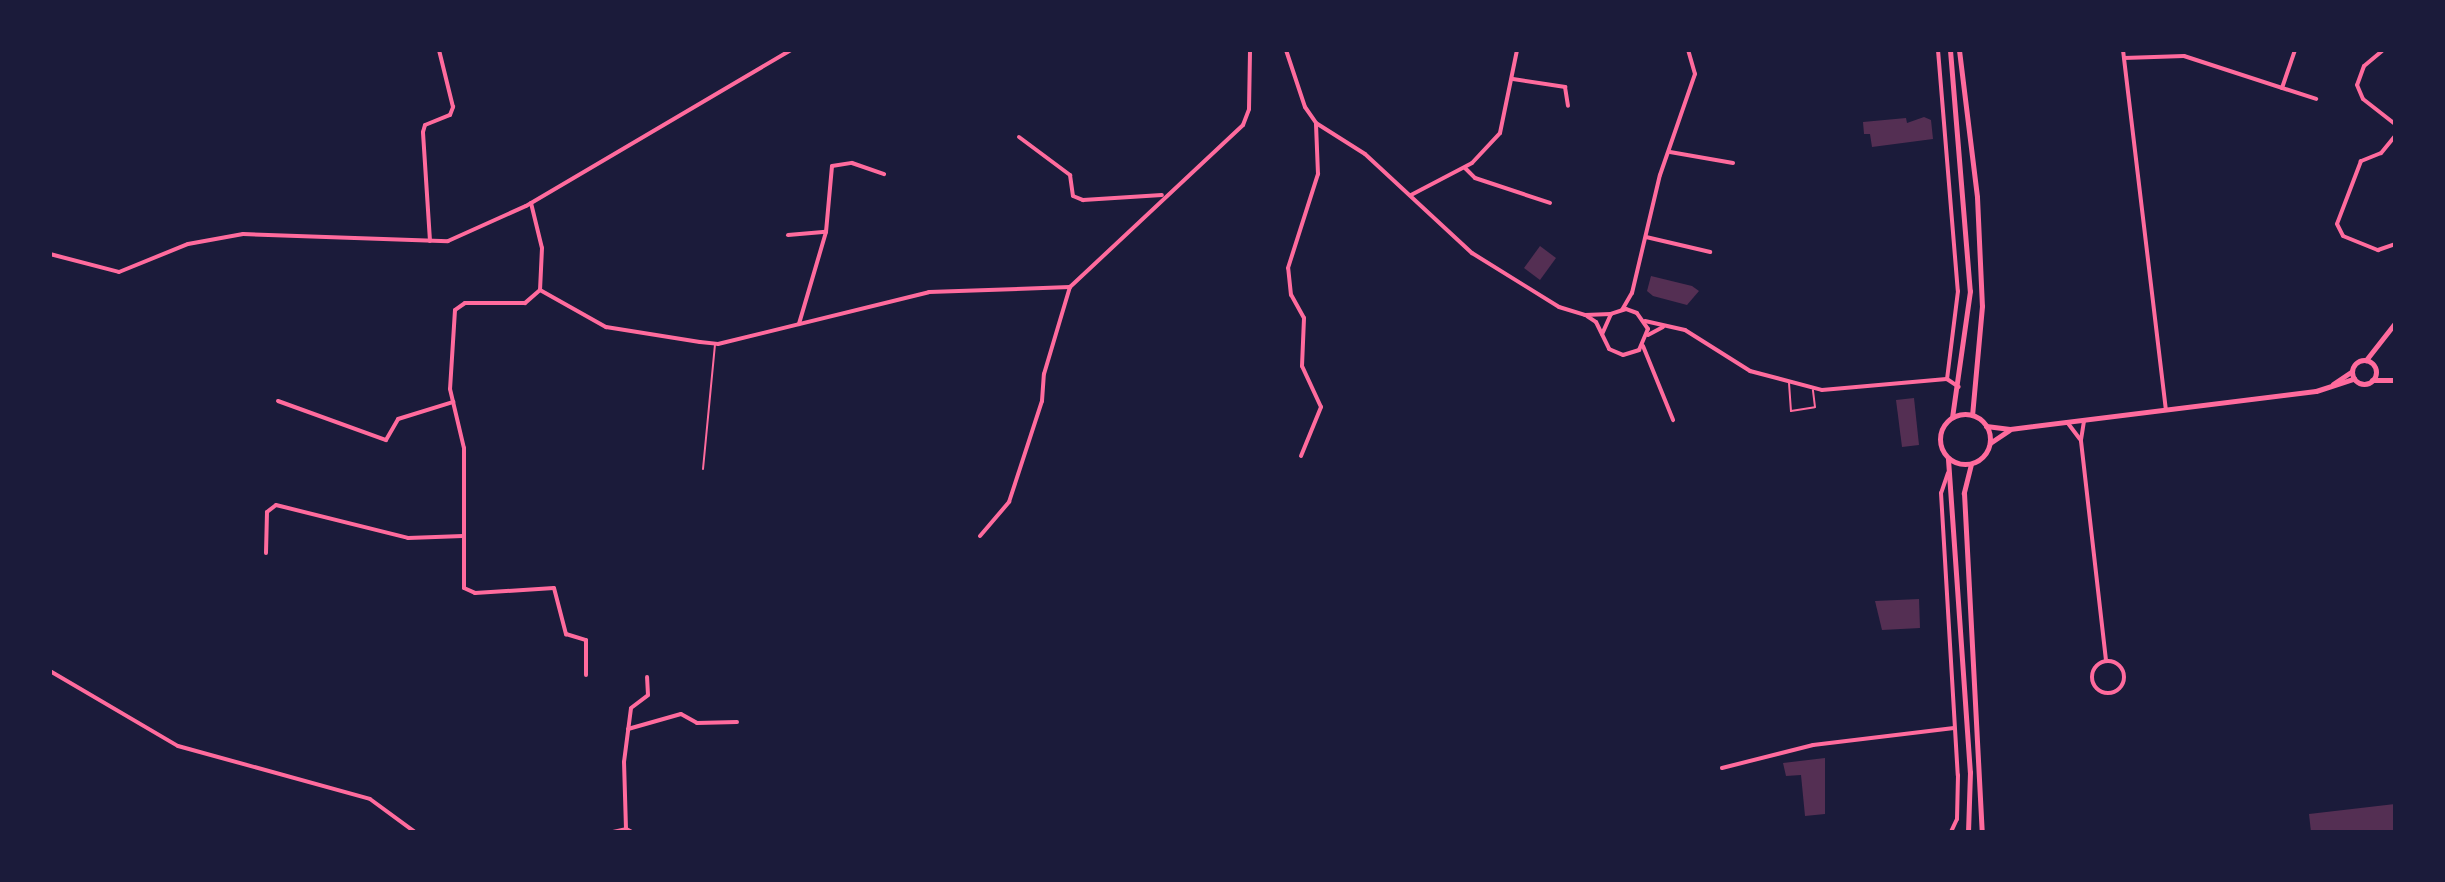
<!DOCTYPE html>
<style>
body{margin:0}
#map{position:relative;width:2445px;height:882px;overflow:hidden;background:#1b1b3a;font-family:Roboto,sans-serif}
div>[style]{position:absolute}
.building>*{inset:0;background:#542f53}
.service>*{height:2px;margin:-1px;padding:0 1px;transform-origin:1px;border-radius:1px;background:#ff6b9d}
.minor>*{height:4px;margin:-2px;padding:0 2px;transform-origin:2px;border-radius:2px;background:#ff6b9d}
.minor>.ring{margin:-2px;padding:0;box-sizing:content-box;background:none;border:4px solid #ff6b9d;border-radius:50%}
.tertiary>*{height:5px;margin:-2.5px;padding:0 2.5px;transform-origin:2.5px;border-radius:2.5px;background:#ff6b9d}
.tertiary>.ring{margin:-2.5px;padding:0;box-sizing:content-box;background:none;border:5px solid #ff6b9d;border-radius:50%}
.secondary>*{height:5px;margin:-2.5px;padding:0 2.5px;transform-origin:2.5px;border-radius:2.5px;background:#ff6b9d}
.secondary>.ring{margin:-2.5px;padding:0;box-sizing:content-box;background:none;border:5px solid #ff6b9d;border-radius:50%}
span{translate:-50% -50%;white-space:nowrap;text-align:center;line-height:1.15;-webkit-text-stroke:8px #1b1b3a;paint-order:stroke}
.frame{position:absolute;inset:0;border:52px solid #1b1b3a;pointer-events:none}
</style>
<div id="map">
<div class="building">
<i style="clip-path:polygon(1924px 117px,1931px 120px,1933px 139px,1872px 147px,1870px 134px,1864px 134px,1863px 122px,1906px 118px,1907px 123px)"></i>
<i style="clip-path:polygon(1540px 246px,1556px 258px,1540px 280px,1524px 268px)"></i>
<i style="clip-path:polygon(1651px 276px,1692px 286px,1699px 291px,1687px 305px,1653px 296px,1647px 291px)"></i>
<i style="clip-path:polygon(1914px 398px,1919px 445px,1902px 447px,1896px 400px)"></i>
<i style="clip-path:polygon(1919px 599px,1920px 628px,1882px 630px,1875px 601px)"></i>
<i style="clip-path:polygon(1825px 758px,1825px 814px,1805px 816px,1801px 775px,1786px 776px,1783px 763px)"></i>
<i style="clip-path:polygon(2395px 804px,2395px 832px,2311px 832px,2309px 814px)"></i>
</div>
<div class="service">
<i style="left:1789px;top:383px;width:28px;rotate:86deg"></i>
<i style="left:1791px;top:411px;width:24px;rotate:-9deg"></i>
<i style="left:1815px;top:407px;width:17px;rotate:-97deg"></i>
<i style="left:703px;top:469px;width:125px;rotate:-84.5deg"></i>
</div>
<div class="minor">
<i style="left:1286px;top:50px;width:60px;rotate:71.6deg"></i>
<i style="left:1305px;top:107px;width:19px;rotate:55deg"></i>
<i style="left:1316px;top:123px;width:58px;rotate:32.3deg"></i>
<i style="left:1365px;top:154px;width:146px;rotate:42.8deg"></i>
<i style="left:1472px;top:253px;width:102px;rotate:31.8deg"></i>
<i style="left:1559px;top:307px;width:27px;rotate:17deg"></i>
<i style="left:1585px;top:315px;width:26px;rotate:-2deg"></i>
<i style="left:1938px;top:50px;width:242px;rotate:85.3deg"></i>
<i style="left:1958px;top:291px;width:89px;rotate:97.1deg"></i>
<i style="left:2123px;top:50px;width:362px;rotate:83.2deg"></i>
<i style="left:2308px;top:50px;width:12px"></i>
<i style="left:2382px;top:51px;width:23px;rotate:140deg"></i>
<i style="left:2364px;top:66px;width:20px;rotate:110deg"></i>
<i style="left:2357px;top:85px;width:15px;rotate:67deg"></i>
<i style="left:2363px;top:99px;width:41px;rotate:38deg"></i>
<i style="left:2124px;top:58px;width:60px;rotate:-1.9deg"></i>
<i style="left:2184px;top:56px;width:139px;rotate:18deg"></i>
<i style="left:1513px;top:79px;width:53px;rotate:8.7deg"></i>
<i style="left:1565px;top:87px;width:19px;rotate:81deg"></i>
<i style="left:2282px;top:88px;width:40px;rotate:-71.1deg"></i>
<i style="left:2395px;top:136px;width:22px;rotate:129deg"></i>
<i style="left:2381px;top:153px;width:22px;rotate:158deg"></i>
<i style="left:2361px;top:161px;width:67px;rotate:110.9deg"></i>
<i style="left:2337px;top:224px;width:13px;rotate:63deg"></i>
<i style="left:2343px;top:236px;width:38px;rotate:22deg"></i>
<i style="left:2378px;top:250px;width:18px;rotate:-19deg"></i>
<i style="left:1019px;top:137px;width:64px;rotate:36.7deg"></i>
<i style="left:1070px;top:175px;width:21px;rotate:82deg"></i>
<i style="left:1073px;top:196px;width:11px;rotate:22deg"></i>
<i style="left:1083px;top:200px;width:79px;rotate:-3.6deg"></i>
<i style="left:1670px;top:152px;width:64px;rotate:9.9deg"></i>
<i style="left:1465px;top:168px;width:14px;rotate:45deg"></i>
<i style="left:1475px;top:178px;width:79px;rotate:18.4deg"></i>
<i style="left:1411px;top:195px;width:69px;rotate:-27.7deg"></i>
<i style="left:1472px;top:163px;width:41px;rotate:-47deg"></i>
<i style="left:1500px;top:133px;width:85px;rotate:-78.4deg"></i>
<i style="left:531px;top:203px;width:46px;rotate:76.3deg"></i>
<i style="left:542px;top:248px;width:42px;rotate:92.7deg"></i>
<i style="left:540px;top:290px;width:76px;rotate:29.3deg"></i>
<i style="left:606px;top:327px;width:95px;rotate:9.1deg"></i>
<i style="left:700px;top:342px;width:18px;rotate:6deg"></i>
<i style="left:718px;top:344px;width:217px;rotate:-13.8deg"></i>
<i style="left:929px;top:292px;width:141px;rotate:-2deg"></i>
<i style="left:1070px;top:287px;width:237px;rotate:-43.1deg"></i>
<i style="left:1243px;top:125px;width:17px;rotate:-69deg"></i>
<i style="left:1249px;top:109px;width:59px;rotate:-89deg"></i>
<i style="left:826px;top:232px;width:66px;rotate:-84.8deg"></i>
<i style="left:832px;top:166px;width:20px;rotate:-9deg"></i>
<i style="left:852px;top:163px;width:34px;rotate:19deg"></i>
<i style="left:788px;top:235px;width:38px;rotate:-5deg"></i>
<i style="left:826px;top:232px;width:96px;rotate:106.4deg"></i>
<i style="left:1646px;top:237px;width:66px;rotate:13.2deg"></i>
<i style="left:430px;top:241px;width:109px;rotate:-93.7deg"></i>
<i style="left:423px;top:132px;width:7px;rotate:-74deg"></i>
<i style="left:425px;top:125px;width:27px;rotate:-22deg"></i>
<i style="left:450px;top:115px;width:9px;rotate:-69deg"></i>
<i style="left:453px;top:107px;width:59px;rotate:-103.8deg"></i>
<i style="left:50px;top:254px;width:71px;rotate:14.6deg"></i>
<i style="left:119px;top:272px;width:74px;rotate:-22.1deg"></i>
<i style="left:188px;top:244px;width:56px;rotate:-10.3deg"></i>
<i style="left:243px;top:234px;width:205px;rotate:2deg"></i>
<i style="left:448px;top:241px;width:85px;rotate:-24.2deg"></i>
<i style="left:526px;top:206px;width:308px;rotate:-30.5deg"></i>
<i style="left:540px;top:290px;width:20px;rotate:139deg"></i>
<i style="left:525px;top:303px;width:60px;rotate:180deg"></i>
<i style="left:465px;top:303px;width:12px;rotate:145deg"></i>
<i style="left:455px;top:310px;width:79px;rotate:93.6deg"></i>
<i style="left:450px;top:389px;width:61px;rotate:76.7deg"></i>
<i style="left:464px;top:448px;width:140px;rotate:90deg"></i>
<i style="left:464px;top:588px;width:12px;rotate:24deg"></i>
<i style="left:475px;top:593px;width:79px;rotate:-3.6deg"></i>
<i style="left:554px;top:588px;width:48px;rotate:75.4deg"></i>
<i style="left:566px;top:634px;width:21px;rotate:17deg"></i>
<i style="left:586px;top:640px;width:35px;rotate:90deg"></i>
<i style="left:1622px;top:310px;width:20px;rotate:-60deg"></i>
<i style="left:1632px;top:293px;width:121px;rotate:-76.7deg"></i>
<i style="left:1660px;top:175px;width:107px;rotate:-70.9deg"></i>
<i style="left:1695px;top:74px;width:25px;rotate:-106deg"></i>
<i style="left:1587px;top:316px;width:11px;rotate:34deg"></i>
<i style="left:1596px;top:322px;width:30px;rotate:64deg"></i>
<i style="left:1609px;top:349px;width:15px;rotate:23deg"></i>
<i style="left:1623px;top:355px;width:17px;rotate:-17deg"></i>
<i style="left:1639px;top:350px;width:23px;rotate:-67deg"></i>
<i style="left:1648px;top:329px;width:19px;rotate:-125deg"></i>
<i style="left:1637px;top:313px;width:12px;rotate:-160deg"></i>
<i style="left:1626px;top:309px;width:16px;rotate:162deg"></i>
<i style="left:1611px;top:314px;width:22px;rotate:114deg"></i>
<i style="left:1645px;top:321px;width:41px;rotate:12.7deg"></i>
<i style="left:1685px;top:330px;width:77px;rotate:32.2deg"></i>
<i style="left:1750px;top:371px;width:74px;rotate:14.8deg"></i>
<i style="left:1822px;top:390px;width:125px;rotate:-5deg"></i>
<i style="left:1947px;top:379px;width:14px;rotate:34deg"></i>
<i style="left:1648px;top:335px;width:17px;rotate:-28deg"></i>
<i style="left:1643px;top:346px;width:80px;rotate:67.9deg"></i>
<i style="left:278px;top:401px;width:115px;rotate:19.9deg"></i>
<i style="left:386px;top:440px;width:24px;rotate:-60deg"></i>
<i style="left:398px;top:419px;width:58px;rotate:-17.2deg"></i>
<i style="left:2084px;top:421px;width:20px;rotate:99deg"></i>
<i style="left:2081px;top:441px;width:221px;rotate:83.5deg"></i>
<i style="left:2067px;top:422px;width:21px;rotate:53deg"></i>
<i style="left:1301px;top:456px;width:53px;rotate:-67.8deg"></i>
<i style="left:1321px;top:407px;width:45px;rotate:-114.9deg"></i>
<i style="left:1302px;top:366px;width:48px;rotate:-87.6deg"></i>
<i style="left:1304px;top:318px;width:26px;rotate:-119deg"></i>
<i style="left:1291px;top:295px;width:27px;rotate:-96deg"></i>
<i style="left:1288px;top:268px;width:99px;rotate:-72.3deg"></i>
<i style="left:1318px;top:174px;width:50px;rotate:-92.3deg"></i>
<i style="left:1948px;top:473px;width:21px;rotate:109deg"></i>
<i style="left:1941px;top:493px;width:283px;rotate:86.6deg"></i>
<i style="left:1958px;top:775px;width:44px;rotate:91.3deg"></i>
<i style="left:1957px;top:819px;width:14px;rotate:115deg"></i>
<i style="left:980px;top:536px;width:45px;rotate:-49.5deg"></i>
<i style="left:1009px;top:502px;width:106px;rotate:-71.9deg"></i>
<i style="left:1042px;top:401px;width:27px;rotate:-86deg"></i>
<i style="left:1044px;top:374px;width:91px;rotate:-73.4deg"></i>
<i style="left:266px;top:553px;width:41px;rotate:-88.6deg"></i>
<i style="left:267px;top:512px;width:11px;rotate:-38deg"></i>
<i style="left:276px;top:505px;width:136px;rotate:14deg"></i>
<i style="left:408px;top:538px;width:55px;rotate:-2.1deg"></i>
<i class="ring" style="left:2092px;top:661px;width:28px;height:28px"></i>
<i style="left:50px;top:671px;width:148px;rotate:30.4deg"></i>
<i style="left:178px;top:746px;width:199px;rotate:15.4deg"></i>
<i style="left:370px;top:799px;width:56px;rotate:36.3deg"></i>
<i style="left:628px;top:729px;width:55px;rotate:-15.8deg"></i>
<i style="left:681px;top:714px;width:18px;rotate:29deg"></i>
<i style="left:697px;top:723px;width:40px;rotate:-1.4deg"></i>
<i style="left:1722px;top:768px;width:94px;rotate:-14.2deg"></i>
<i style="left:1813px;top:745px;width:142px;rotate:-6.9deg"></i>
<i style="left:613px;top:832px;width:13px;rotate:-13deg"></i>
<i style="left:632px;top:832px;width:7px;rotate:-153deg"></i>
<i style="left:626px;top:829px;width:67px;rotate:-91.7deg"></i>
<i style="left:624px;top:762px;width:54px;rotate:-82.6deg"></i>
<i style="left:631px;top:708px;width:21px;rotate:-37deg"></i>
<i style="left:648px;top:695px;width:18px;rotate:-93deg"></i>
</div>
<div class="tertiary">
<i style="left:2366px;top:360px;width:47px;rotate:-51.9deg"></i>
<i class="ring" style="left:2352px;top:360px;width:19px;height:19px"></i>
<i style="left:2372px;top:380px;width:23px"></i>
<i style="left:2333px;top:384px;width:22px;rotate:-34deg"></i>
<i style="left:1986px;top:426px;width:24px;rotate:7deg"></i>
<i style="left:2010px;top:429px;width:308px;rotate:-7.1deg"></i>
<i style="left:2316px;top:391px;width:40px;rotate:-18deg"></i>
<i style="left:1990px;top:443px;width:23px;rotate:-34deg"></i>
</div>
<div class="secondary">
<i style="left:1950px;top:50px;width:242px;rotate:85.3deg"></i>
<i style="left:1970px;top:291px;width:127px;rotate:98.1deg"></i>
<i style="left:1959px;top:50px;width:148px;rotate:83deg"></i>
<i style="left:1977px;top:197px;width:109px;rotate:87.4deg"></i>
<i style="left:1982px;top:306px;width:109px;rotate:95.2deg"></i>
<i class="ring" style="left:1940px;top:414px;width:45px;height:45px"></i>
<i style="left:1948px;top:459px;width:314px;rotate:86deg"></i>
<i style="left:1970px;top:772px;width:60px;rotate:91.9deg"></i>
<i style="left:1971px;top:464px;width:30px;rotate:104deg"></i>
<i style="left:1964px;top:493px;width:339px;rotate:87deg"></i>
</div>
<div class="frame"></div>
</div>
